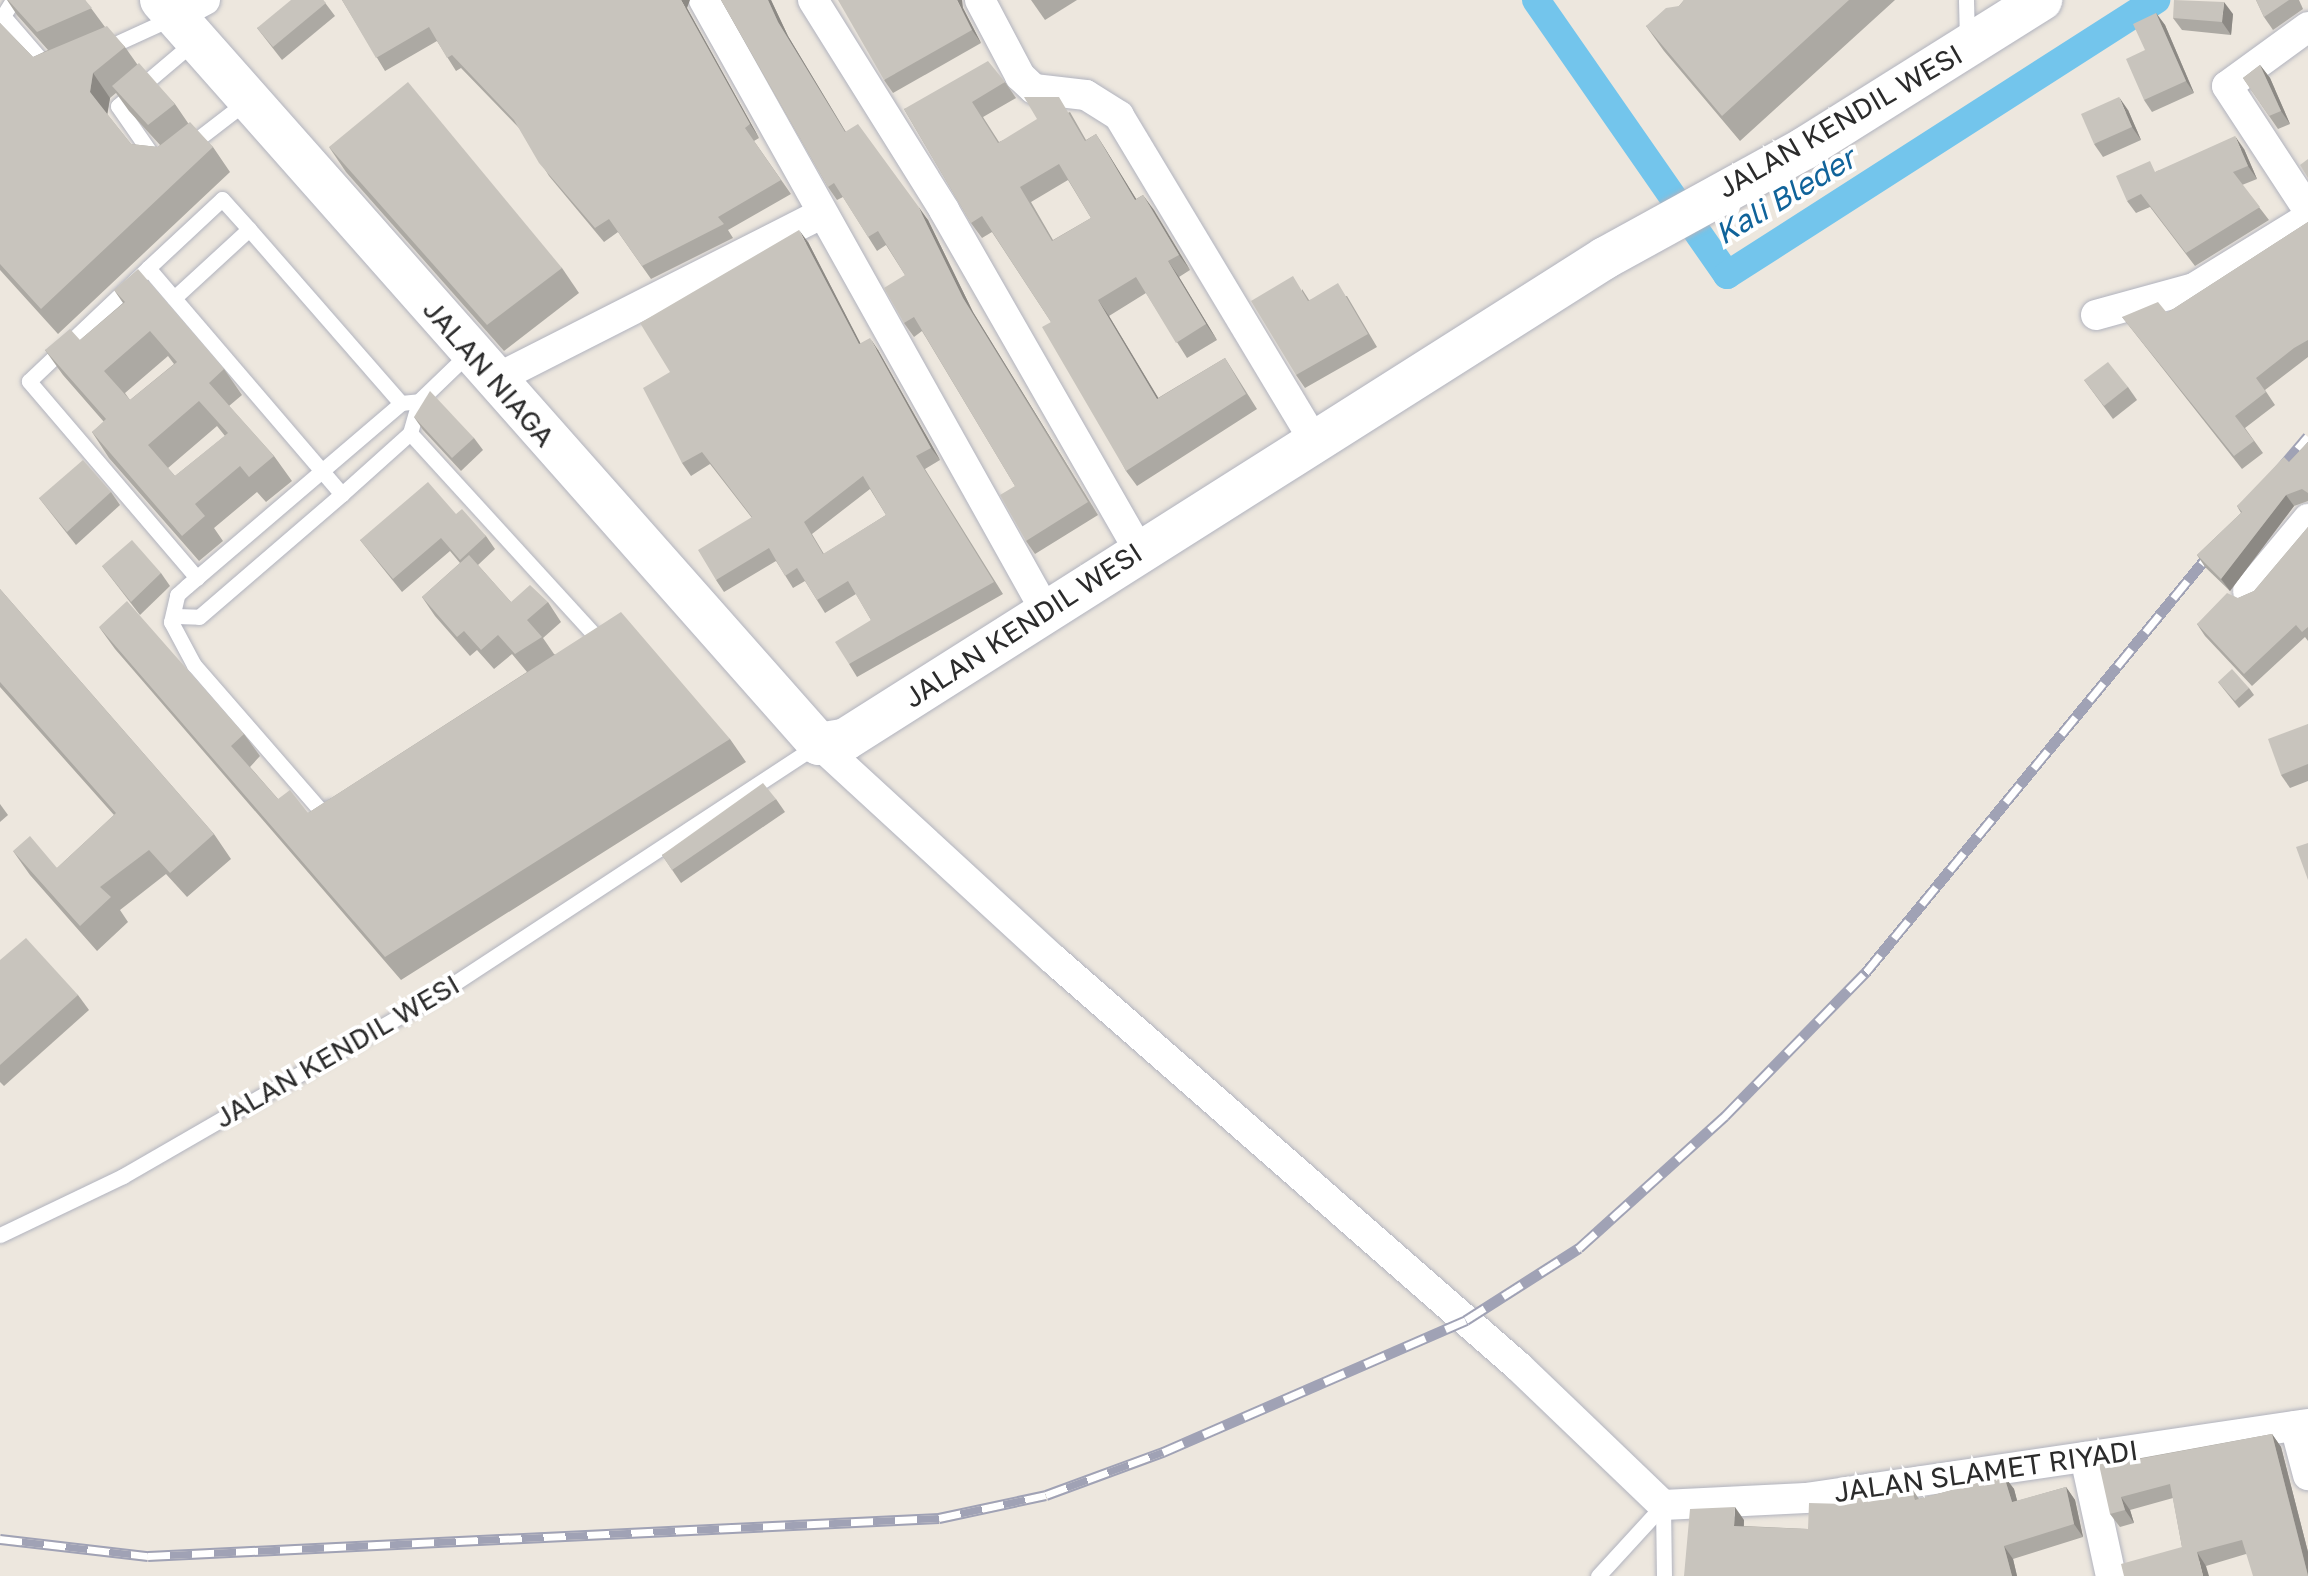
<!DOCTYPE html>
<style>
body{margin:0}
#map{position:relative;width:2308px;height:1576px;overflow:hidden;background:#ede7de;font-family:"Golos Text",sans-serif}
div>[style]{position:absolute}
.canal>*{height:28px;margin:-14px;padding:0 14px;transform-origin:14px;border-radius:14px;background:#73c5ec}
.roads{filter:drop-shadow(0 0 2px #b1b3be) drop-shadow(0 0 2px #b1b3be)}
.lane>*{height:15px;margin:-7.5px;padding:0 7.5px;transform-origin:7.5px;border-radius:7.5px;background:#fff}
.street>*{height:30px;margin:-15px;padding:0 15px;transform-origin:15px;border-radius:15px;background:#fff}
.secondary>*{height:42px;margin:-21px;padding:0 21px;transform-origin:21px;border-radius:21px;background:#fff}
.rail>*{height:11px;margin-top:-5.5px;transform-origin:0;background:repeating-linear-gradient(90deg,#fff 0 22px,#a0a2b5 0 44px);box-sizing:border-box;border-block:2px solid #a0a2b5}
.wall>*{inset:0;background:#aca9a3}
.shaded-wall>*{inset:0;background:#8c8984}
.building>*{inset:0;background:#c8c4bd}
span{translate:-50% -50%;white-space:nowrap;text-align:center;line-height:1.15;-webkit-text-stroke:8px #fff;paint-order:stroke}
.street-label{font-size:28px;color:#2b2b2b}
.water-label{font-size:30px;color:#10639a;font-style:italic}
</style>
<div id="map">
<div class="canal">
<i style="left:1536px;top:0;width:335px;rotate:55.2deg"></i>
<i style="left:1727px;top:275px;width:510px;rotate:-32.66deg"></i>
</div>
<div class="roads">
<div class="lane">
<i style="left:13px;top:0;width:19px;rotate:122deg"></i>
<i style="left:3px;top:16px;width:69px;rotate:49.1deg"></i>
<i style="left:1966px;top:0;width:41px;rotate:88.6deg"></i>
<i style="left:102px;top:50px;width:77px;rotate:-24.6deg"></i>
<i style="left:186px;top:148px;width:77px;rotate:-37.6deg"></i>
<i style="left:154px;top:158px;width:63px;rotate:-124.7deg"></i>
<i style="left:118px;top:106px;width:101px;rotate:-40.2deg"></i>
<i style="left:148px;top:268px;width:101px;rotate:-43deg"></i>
<i style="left:222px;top:199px;width:40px;rotate:48deg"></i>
<i style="left:174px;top:298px;width:102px;rotate:-42.6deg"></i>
<i style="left:249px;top:229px;width:231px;rotate:48.9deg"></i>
<i style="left:410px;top:433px;width:283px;rotate:47.6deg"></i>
<i style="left:197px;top:578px;width:259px;rotate:-130.5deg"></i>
<i style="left:29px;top:381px;width:164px;rotate:-43.5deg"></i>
<i style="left:148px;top:268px;width:298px;rotate:49.4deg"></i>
<i style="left:176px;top:616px;width:23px;rotate:2deg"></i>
<i style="left:199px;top:617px;width:189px;rotate:-40.7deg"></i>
<i style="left:342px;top:494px;width:91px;rotate:-41.9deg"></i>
<i style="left:410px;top:433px;width:33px;rotate:-74deg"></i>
<i style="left:419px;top:401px;width:71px;rotate:-43.9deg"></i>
<i style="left:330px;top:807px;width:9px;rotate:148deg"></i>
<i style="left:322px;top:812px;width:195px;rotate:-131deg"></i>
<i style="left:194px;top:665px;width:49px;rotate:-118.1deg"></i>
<i style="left:171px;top:622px;width:28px;rotate:-77deg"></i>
<i style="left:177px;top:595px;width:13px;rotate:-42deg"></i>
<i style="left:187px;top:586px;width:282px;rotate:-40.5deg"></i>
<i style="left:401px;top:403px;width:18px;rotate:-6deg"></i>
<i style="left:0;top:1235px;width:136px;rotate:-25.6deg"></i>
<i style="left:123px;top:1176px;width:364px;rotate:-30deg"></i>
<i style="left:438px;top:994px;width:450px;rotate:-33.3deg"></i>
<i style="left:1663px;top:1505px;width:71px;rotate:89.2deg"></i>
<i style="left:1598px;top:1576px;width:96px;rotate:-47.5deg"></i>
</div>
<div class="street">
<i style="left:704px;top:0;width:699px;rotate:60.79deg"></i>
<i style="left:813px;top:0;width:248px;rotate:58deg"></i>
<i style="left:944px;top:210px;width:392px;rotate:60.2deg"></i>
<i style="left:980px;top:0;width:86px;rotate:62.2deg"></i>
<i style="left:1020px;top:76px;width:19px;rotate:43deg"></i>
<i style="left:1034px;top:89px;width:52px;rotate:6.6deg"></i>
<i style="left:1086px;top:95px;width:39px;rotate:32deg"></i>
<i style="left:1119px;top:116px;width:378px;rotate:59deg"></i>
<i style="left:175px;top:16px;width:34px;rotate:-28deg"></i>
<i style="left:2308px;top:27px;width:100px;rotate:143.9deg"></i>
<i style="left:2227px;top:86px;width:148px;rotate:56.8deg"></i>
<i style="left:2096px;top:315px;width:102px;rotate:-15.4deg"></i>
<i style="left:2194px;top:288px;width:134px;rotate:-31.6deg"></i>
<i style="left:494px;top:380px;width:367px;rotate:-26.9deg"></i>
<i style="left:2248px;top:591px;width:94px;rotate:-50.2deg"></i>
<i style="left:819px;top:744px;width:318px;rotate:42.6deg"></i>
<i style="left:1053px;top:959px;width:619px;rotate:41.2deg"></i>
<i style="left:1519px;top:1367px;width:199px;rotate:43.8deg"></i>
<i style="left:1663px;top:1505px;width:143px;rotate:-2.8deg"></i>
<i style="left:1806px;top:1498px;width:507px;rotate:-8.39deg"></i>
<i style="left:2295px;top:1426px;width:51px;rotate:75.1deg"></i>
<i style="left:2085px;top:1457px;width:122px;rotate:77.7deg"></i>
</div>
<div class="secondary">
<i style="left:161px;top:0;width:993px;rotate:48.51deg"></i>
<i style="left:819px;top:744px;width:27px;rotate:-10deg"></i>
<i style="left:846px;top:739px;width:899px;rotate:-32.36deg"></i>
<i style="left:1605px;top:258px;width:228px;rotate:-28.8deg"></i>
<i style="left:1805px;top:148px;width:279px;rotate:-32.1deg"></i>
</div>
</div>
<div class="rail">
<i style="left:2269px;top:482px;width:60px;rotate:-49.7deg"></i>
<i style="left:0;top:1539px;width:149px;rotate:6.6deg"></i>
<i style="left:148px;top:1556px;width:792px;rotate:-2.75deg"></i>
<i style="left:939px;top:1518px;width:109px;rotate:-12.1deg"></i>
<i style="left:1046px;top:1495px;width:125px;rotate:-20.2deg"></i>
<i style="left:1163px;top:1452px;width:331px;rotate:-23.5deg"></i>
<i style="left:1466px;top:1320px;width:134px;rotate:-32.5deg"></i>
<i style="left:1579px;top:1248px;width:197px;rotate:-42.1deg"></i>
<i style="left:1725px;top:1116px;width:202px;rotate:-45.6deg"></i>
<i style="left:1866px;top:972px;width:559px;rotate:-50.59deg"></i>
</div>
<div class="wall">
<i style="clip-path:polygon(evenodd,7px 0,85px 0,105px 27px,125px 47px,137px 64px,175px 104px,188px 123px,213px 147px,230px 172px,58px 334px,0 270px,0 23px,33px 57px,48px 50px,17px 15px,7px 0,116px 93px,129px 111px,160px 145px,158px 147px,131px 144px,107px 114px,110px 98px,116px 93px)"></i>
<i style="clip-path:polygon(323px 0,335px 16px,282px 60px,257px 28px)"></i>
<i style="clip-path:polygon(342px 0,687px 8px,759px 138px,754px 141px,791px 194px,728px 230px,733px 238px,651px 279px,618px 232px,604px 242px,549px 176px,520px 129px,461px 68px,456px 71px,437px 41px,385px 71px)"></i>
<i style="clip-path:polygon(721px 0,771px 0,788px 36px,846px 132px,928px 220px,973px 312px,1098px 515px,1035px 554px,1026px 541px,1015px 486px,922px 331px,914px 337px,904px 323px,905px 275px,886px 245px,877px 251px,843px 197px,837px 200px,828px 187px)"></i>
<i style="clip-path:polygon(1031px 0,1077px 0,1045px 20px)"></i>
<i style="clip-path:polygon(1684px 0,1895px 0,1740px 141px,1664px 51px,1646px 26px,1679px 6px)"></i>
<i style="clip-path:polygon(2256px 0,2299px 0,2303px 9px,2273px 30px,2264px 17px)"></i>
<i style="clip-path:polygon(963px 8px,981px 43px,893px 93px,884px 80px)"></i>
<i style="clip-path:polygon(2156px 13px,2165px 25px,2194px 93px,2152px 112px,2144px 100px,2145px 50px)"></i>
<i style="clip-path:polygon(2233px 14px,2231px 35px,2182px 30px,2173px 18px)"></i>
<i style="clip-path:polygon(2260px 65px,2270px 78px,2290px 124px,2278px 129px,2243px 78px)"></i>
<i style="clip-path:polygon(evenodd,1005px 82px,1016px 98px,983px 117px,999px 142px,1070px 112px,1086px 140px,1096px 134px,1136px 199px,1143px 195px,1190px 270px,1179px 277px,1217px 340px,1187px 358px,1146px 293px,1109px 316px,1158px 398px,1225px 358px,1257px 409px,1137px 486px,1126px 471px,1051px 322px,992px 232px,982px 238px,971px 223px,904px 109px,1005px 82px,1068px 180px,1091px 218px,1053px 240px,1031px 202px,1068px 180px)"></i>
<i style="clip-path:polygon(2128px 110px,2141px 140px,2103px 157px,2094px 144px)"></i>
<i style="clip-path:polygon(329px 147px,562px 268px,579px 293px,504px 351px,346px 172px)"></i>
<i style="clip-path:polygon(2244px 149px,2257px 179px,2242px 185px,2269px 220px,2195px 266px,2150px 207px,2136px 213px,2127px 201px,2157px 171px)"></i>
<i style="clip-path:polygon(2308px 222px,2308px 357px,2265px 390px,2275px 405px,2245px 428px,2263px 453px,2242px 469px,2122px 317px,2167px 313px)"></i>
<i style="clip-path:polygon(evenodd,808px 242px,860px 343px,878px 350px,940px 460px,925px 469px,1003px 594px,857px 677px,849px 664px,871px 620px,856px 594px,825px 613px,805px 581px,793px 588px,776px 561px,724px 592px,716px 580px,752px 518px,710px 464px,691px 476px,682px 463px,670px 372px,808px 242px,870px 489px,886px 515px,824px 554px,812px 534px,870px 489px)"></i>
<i style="clip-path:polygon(1302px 289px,1309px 300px,1347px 296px,1377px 347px,1305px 388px,1296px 375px)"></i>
<i style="clip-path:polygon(evenodd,114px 290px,224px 369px,242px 395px,229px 406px,274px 456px,292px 481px,266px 502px,257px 492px,214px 528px,223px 541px,199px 561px,109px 458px,92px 432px,104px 422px,63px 375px,45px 350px,80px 340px,123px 303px,114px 290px,168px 356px,174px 364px,130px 400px,125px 393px,168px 356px,114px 290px,217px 426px,225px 436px,175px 476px,168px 468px,217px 426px)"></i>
<i style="clip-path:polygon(2084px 380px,2128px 387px,2137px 400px,2113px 419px)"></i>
<i style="clip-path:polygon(414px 417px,474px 438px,483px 450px,461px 471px,423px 430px)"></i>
<i style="clip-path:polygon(2308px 442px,2308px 501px,2294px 506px,2230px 591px,2205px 567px,2197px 555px,2241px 513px,2237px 506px,2289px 462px)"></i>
<i style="clip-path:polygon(111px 492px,120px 505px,76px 545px,39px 498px)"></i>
<i style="clip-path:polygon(456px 514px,486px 536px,495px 549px,478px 565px,511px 602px,548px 602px,561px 622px,543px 638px,554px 654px,730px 739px,746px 762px,401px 980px,115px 649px,99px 627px,244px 734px,260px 756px,250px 767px,278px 799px,308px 813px,527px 672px,512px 654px,494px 669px,477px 650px,470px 656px,435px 616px,422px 597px,460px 563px,450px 551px,402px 592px,360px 540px)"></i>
<i style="clip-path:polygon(2308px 527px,2308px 641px,2305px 637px,2252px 686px,2205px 636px,2197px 624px,2238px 598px,2254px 591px)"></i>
<i style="clip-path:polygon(102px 566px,161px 573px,170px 586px,140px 615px)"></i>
<i style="clip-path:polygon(0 589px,214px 834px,231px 859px,187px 897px,166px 874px,120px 910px,128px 922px,97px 951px,30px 875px,13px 851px,57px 868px,114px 815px,0 687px)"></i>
<i style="clip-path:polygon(2218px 682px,2249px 688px,2254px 695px,2239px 708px)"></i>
<i style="clip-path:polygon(2308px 724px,2308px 781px,2290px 788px,2281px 775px)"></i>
<i style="clip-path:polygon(776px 799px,785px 812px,681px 883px,662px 855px)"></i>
<i style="clip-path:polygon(0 804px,8px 815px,0 822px)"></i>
<i style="clip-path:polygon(0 960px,78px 995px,89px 1010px,4px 1086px,0 1082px)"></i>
<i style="clip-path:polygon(2272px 1434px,2281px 1447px,2308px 1552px,2308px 1576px,2246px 1554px,2206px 1566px,2182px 1547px,2173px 1498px,2130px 1510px,2134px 1523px,2120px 1527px,2110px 1514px,2114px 1463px)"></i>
<i style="clip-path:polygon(2004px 1476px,2014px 1489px,2017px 1501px,2066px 1487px,2075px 1500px,2083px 1537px,2013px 1559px,2017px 1576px,1684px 1576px,1744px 1520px,1744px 1526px,1808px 1529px,1845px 1504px,1911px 1487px,1919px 1499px)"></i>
</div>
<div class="shaded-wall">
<i style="clip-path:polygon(681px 0,690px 0,687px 8px,759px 138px,750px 124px)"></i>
<i style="clip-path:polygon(768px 0,771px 0,788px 36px,854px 146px,778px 22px)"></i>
<i style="clip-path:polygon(957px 0,962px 0,963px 8px,981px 43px,972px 30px)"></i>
<i style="clip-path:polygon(2224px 2px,2233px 14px,2231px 35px,2222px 22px)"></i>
<i style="clip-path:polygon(2156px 13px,2165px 25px,2194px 93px,2186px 81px)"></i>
<i style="clip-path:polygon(2260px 65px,2270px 78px,2290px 124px,2281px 111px)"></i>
<i style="clip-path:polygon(93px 73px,110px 98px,107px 116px,90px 92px)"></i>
<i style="clip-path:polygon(2119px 97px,2128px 110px,2141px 140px,2132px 127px)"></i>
<i style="clip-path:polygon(1096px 134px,1106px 150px,1146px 215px,1135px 200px)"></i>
<i style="clip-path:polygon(2235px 136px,2244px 149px,2257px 179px,2248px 166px)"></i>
<i style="clip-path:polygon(1143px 195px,1154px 210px,1190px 270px,1179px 255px)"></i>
<i style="clip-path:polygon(918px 206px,928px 220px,973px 312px,1098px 515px,963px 298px)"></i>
<i style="clip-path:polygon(799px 230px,808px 242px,867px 356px,859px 344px)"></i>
<i style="clip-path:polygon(1168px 261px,1179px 277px,1217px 340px,1206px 324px)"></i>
<i style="clip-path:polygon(1098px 300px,1109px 316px,1168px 414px,1157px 399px)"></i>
<i style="clip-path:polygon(870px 338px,878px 350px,940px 460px,931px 448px)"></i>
<i style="clip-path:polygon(2286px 495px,2294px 506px,2230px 591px,2221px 579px)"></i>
<i style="clip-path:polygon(2272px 1434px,2281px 1447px,2308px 1552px,2308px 1575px)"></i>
<i style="clip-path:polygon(2004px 1476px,2014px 1489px,2021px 1515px,2012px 1502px)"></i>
<i style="clip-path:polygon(2066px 1487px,2075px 1500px,2083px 1537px,2074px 1524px)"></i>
<i style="clip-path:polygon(2121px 1497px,2130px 1510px,2134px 1523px,2125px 1510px)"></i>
<i style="clip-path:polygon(1735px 1507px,1744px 1520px,1743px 1539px,1734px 1526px)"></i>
<i style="clip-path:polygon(2004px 1546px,2013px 1559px,2017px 1576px,2012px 1576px)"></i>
<i style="clip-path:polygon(2197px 1552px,2206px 1566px,2209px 1576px,2203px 1576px)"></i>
</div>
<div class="building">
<i style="clip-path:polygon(8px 0,85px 0,92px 8px,37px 32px)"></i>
<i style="clip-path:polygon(291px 0,323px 0,326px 3px,273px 47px,257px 28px)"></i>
<i style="clip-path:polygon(342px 0,681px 0,750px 124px,745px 128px,781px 180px,718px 217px,724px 224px,642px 266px,609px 219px,595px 228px,539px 163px,514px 120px,452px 55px,447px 58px,429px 27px,376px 58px)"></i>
<i style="clip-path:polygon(721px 0,768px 0,778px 22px,845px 132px,858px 124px,918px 206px,963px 298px,1088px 502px,1026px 541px,1000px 495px,1015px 486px,914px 317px,904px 323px,884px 288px,905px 275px,878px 231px,868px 237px,834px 183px,828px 187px)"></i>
<i style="clip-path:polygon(838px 0,957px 0,972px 30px,884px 80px)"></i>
<i style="clip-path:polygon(1684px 0,1849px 0,1722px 116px,1646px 26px,1666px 8px,1679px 6px)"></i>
<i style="clip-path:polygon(2174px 0,2224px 2px,2222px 22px,2173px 18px)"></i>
<i style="clip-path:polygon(2256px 0,2289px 0,2264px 17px)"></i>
<i style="clip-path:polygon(2156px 13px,2186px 81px,2144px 100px,2126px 59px,2145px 50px,2133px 24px)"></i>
<i style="clip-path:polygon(0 23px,33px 57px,107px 26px,125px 47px,93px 73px,90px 92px,131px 144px,158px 147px,190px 122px,213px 147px,41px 309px,0 264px)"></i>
<i style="clip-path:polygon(evenodd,988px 61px,1005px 82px,972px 102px,998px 143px,1037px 119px,1024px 97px,1059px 97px,1085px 141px,1096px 134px,1135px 200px,1143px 195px,1179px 255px,1168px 261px,1206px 324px,1176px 343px,1136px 277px,1098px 300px,1157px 399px,1225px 358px,1246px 394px,1126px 471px,1042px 327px,1051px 322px,982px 216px,971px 223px,904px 109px,988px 61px,1059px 164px,1091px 218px,1052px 241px,1020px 187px,1059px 164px)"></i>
<i style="clip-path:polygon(139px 63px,175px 104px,148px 125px,112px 86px)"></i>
<i style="clip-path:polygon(2260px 65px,2281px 111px,2269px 116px,2243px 78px)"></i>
<i style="clip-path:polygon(408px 82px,562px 268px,487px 325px,329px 147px)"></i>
<i style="clip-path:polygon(2119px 97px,2132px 127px,2094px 144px,2081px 114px)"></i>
<i style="clip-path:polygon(2235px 136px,2248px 166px,2233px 172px,2260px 207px,2186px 253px,2141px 194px,2127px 201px,2116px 176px,2150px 161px,2155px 172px)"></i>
<i style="clip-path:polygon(2308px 159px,2308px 178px,2300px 165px)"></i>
<i style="clip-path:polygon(2308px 222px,2308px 340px,2294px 348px,2256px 378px,2266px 392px,2235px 416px,2254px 441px,2234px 456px,2122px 317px,2158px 302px,2167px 313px)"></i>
<i style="clip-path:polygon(evenodd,799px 230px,859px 344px,870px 338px,931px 448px,916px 456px,994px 582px,849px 664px,835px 642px,871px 620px,848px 581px,817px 600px,797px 568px,785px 576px,769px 548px,716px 580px,698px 550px,752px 517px,702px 452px,682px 463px,643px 388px,670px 372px,640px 323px,799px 230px,863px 476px,886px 515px,823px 554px,804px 522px,863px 476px)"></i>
<i style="clip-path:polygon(evenodd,138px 269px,224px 369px,209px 383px,274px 456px,249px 477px,240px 466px,195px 504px,205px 516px,182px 536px,92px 432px,106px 419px,45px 350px,70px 329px,80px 340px,125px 302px,114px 290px,138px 269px,150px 331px,177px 362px,130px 400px,104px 371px,150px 331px,138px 269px,199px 401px,228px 433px,175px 476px,148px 445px,199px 401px)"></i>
<i style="clip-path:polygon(1293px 276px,1308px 301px,1338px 283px,1368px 334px,1296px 375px,1251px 301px)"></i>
<i style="clip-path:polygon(2108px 362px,2128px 387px,2104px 406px,2084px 380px)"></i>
<i style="clip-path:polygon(430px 391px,474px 438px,452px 458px,414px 417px)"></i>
<i style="clip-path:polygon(2308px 442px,2308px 493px,2302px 489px,2286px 495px,2221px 579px,2197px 555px,2242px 512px,2237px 506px,2284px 457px,2289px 462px)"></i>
<i style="clip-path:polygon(83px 460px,111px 492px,67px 532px,39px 498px)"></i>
<i style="clip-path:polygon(428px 482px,456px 514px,462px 509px,486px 536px,460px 560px,441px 538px,393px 579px,360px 540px)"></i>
<i style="clip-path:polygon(2308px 527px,2308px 627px,2302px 632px,2296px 625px,2244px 674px,2197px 624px,2227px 593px,2238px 598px,2254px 591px)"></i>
<i style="clip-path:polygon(132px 540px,161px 573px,131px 602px,102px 566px)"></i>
<i style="clip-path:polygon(469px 555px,511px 602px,530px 585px,548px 602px,527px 620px,542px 637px,515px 654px,498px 635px,481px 650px,464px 631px,457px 637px,422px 597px)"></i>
<i style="clip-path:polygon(0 589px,214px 834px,170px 873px,149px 850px,100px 887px,111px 897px,80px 926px,13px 851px,30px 836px,57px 868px,116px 813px,0 682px)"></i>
<i style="clip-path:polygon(127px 601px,244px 734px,231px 746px,278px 799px,290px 790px,308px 813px,621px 612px,730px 739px,385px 957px,99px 627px)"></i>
<i style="clip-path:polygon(2232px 669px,2249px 688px,2235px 701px,2218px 682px)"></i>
<i style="clip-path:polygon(2308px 724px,2308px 764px,2281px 775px,2268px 739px)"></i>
<i style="clip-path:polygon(763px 783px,776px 799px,672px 870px,662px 855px)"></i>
<i style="clip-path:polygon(2308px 843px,2308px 880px,2296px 847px)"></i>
<i style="clip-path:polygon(26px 938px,78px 995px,0 1065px,0 960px)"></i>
<i style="clip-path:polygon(2272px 1434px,2308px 1576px,2253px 1576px,2242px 1540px,2197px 1552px,2203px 1576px,2124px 1576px,2121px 1564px,2182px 1547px,2170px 1484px,2121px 1497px,2125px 1510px,2110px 1514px,2098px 1460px,2110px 1458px,2112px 1464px)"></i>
<i style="clip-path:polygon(2004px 1476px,2012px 1502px,2066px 1487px,2074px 1524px,2004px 1546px,2012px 1576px,1684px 1576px,1690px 1509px,1735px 1507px,1734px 1526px,1808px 1529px,1809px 1503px,1845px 1504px,1845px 1497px,1911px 1487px,1915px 1500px)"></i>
</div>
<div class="street-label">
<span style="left:1840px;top:121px;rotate:-30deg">JALAN KENDIL WESI</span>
<span style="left:489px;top:373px;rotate:49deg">JALAN NIAGA</span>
<span style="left:1023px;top:625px;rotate:-33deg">JALAN KENDIL WESI</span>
<span style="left:337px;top:1051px;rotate:-30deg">JALAN KENDIL WESI</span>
<span style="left:1986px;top:1471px;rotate:-8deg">JALAN SLAMET RIYADI</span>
</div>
<div class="water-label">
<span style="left:1785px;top:196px;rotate:-31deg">Kali Bleder</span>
</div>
</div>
